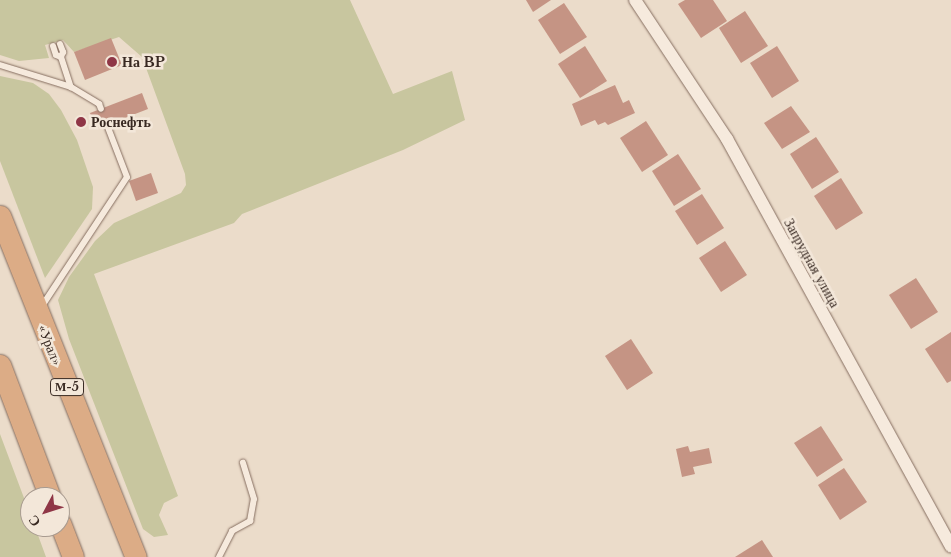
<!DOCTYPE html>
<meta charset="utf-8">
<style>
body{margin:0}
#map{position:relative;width:951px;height:557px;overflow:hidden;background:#ebdcca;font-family:"Libre Baskerville",serif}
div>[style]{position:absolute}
.green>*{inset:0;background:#c8c69f}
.building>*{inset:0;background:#c59484}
.roads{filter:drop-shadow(0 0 1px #866e60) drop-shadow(0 0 1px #866e60)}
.service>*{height:6px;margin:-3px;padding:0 3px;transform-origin:3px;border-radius:3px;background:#f6eadd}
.minor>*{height:12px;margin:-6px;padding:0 6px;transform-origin:6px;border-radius:6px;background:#f6eadd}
.trunk>*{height:21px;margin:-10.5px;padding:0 10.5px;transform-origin:10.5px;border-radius:10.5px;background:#dcac86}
.dots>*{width:14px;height:14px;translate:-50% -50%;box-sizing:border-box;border:2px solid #f3e7d9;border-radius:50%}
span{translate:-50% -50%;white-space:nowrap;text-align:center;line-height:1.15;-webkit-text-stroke:5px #f3e7d9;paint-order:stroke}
.shield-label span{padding:1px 4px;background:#f3e7d9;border:1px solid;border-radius:4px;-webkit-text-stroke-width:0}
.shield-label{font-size:12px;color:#382922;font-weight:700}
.poi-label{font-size:14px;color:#382922;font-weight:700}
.left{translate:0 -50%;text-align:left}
.street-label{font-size:14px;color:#382922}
.north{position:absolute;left:20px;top:487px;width:50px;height:50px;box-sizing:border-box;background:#f3e7d9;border:1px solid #a89b90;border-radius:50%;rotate:230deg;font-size:14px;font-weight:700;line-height:20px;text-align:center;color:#382922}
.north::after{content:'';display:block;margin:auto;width:18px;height:22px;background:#8f3646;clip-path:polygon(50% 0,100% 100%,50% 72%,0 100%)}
</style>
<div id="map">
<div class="green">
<i style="clip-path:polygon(0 0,350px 0,393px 94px,452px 71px,465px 120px,403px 150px,242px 214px,234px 223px,94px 274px,178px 496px,164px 503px,159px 515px,168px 535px,154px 537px,143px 529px,69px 339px,58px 300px,69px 277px,95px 241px,114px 223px,181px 193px,186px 185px,185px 174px,142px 57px,119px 37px,74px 52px,63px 40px,45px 45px,49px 58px,19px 61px,0 55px)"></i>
<i style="clip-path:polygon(0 76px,33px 83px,49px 94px,61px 110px,77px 140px,93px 187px,92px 209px,45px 278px,0 161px)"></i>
<i style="clip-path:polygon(0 434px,30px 514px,30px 527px,35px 527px,46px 557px,0 557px)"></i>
</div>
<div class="building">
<i style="clip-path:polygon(526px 0,551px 0,533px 12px)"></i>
<i style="clip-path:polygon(685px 0,713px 0,727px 21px,701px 38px,678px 4px)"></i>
<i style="clip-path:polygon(564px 3px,587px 37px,560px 54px,538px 20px)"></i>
<i style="clip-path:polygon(745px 11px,768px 46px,741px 63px,719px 28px)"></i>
<i style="clip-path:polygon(111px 38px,122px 65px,85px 80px,74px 52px)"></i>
<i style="clip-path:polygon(585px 46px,607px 81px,580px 98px,558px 64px)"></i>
<i style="clip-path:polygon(777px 46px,799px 81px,772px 98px,750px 63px)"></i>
<i style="clip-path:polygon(615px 85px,623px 103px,629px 100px,635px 113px,608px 125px,605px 122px,598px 125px,595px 120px,581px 126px,572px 104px)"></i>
<i style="clip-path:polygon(142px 93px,148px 109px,96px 129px,90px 113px)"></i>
<i style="clip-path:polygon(791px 106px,810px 132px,782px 149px,764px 123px)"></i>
<i style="clip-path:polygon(646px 121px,668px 155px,642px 172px,620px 138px)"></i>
<i style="clip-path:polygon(816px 137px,839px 172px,812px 189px,790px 154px)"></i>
<i style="clip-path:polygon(678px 154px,701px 189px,674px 206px,652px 171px)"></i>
<i style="clip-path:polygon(151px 173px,158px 193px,136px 201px,129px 181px)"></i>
<i style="clip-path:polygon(841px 178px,863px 213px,836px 230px,814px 196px)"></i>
<i style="clip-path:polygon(702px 194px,724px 228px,697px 245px,675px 211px)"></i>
<i style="clip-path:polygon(725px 241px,747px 275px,721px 292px,699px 258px)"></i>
<i style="clip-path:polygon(916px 278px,938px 312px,911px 329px,889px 295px)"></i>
<i style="clip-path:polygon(951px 332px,951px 381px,947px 383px,925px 349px)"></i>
<i style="clip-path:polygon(631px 339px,653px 373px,627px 390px,605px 356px)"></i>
<i style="clip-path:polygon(821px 426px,843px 460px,817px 477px,794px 443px)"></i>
<i style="clip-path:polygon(688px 446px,690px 452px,709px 448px,712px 463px,693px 467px,695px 474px,682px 477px,676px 449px)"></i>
<i style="clip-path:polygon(844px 468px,867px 502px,840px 520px,818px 485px)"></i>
<i style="clip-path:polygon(762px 540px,773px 557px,735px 557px)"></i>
</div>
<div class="roads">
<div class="service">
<i style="left:60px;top:44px;width:9px;rotate:69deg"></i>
<i style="left:63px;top:52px;width:5px;rotate:112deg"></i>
<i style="left:61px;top:57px;width:32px;rotate:72deg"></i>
<i style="left:53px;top:46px;width:9px;rotate:72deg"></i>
<i style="left:56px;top:55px;width:5px;rotate:22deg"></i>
<i style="left:0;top:65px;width:74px;rotate:17.2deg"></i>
<i style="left:71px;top:87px;width:33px;rotate:31deg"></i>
<i style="left:99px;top:104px;width:5px;rotate:68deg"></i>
<i style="left:42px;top:306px;width:154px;rotate:-56.6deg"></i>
<i style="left:127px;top:177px;width:56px;rotate:-111deg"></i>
<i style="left:219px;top:557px;width:29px;rotate:-63deg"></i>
<i style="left:232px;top:531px;width:21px;rotate:-29deg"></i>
<i style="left:250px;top:521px;width:22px;rotate:-80deg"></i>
<i style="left:254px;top:499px;width:38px;rotate:-107deg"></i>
</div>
<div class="minor">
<i style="left:635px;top:0;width:167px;rotate:56.5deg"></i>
<i style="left:727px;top:139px;width:465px;rotate:61.2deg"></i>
</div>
<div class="trunk">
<i style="left:0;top:216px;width:367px;rotate:68.3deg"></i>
<i style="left:0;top:365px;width:141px;rotate:69.3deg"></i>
<i style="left:60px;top:523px;width:36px;rotate:69deg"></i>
</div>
</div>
<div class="dots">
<i style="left:112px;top:62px;background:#8f3646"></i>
<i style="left:81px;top:122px;background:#8f3646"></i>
</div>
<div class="shield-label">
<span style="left:67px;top:387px">М-5</span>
</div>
<div class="poi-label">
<span class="left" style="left:122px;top:62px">На BP</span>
<span class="left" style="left:91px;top:122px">Роснефть</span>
</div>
<div class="street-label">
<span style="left:812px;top:263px;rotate:61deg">Запрудная улица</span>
<span style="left:50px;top:345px;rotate:68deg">«Урал»</span>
</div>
<div class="north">С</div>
</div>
